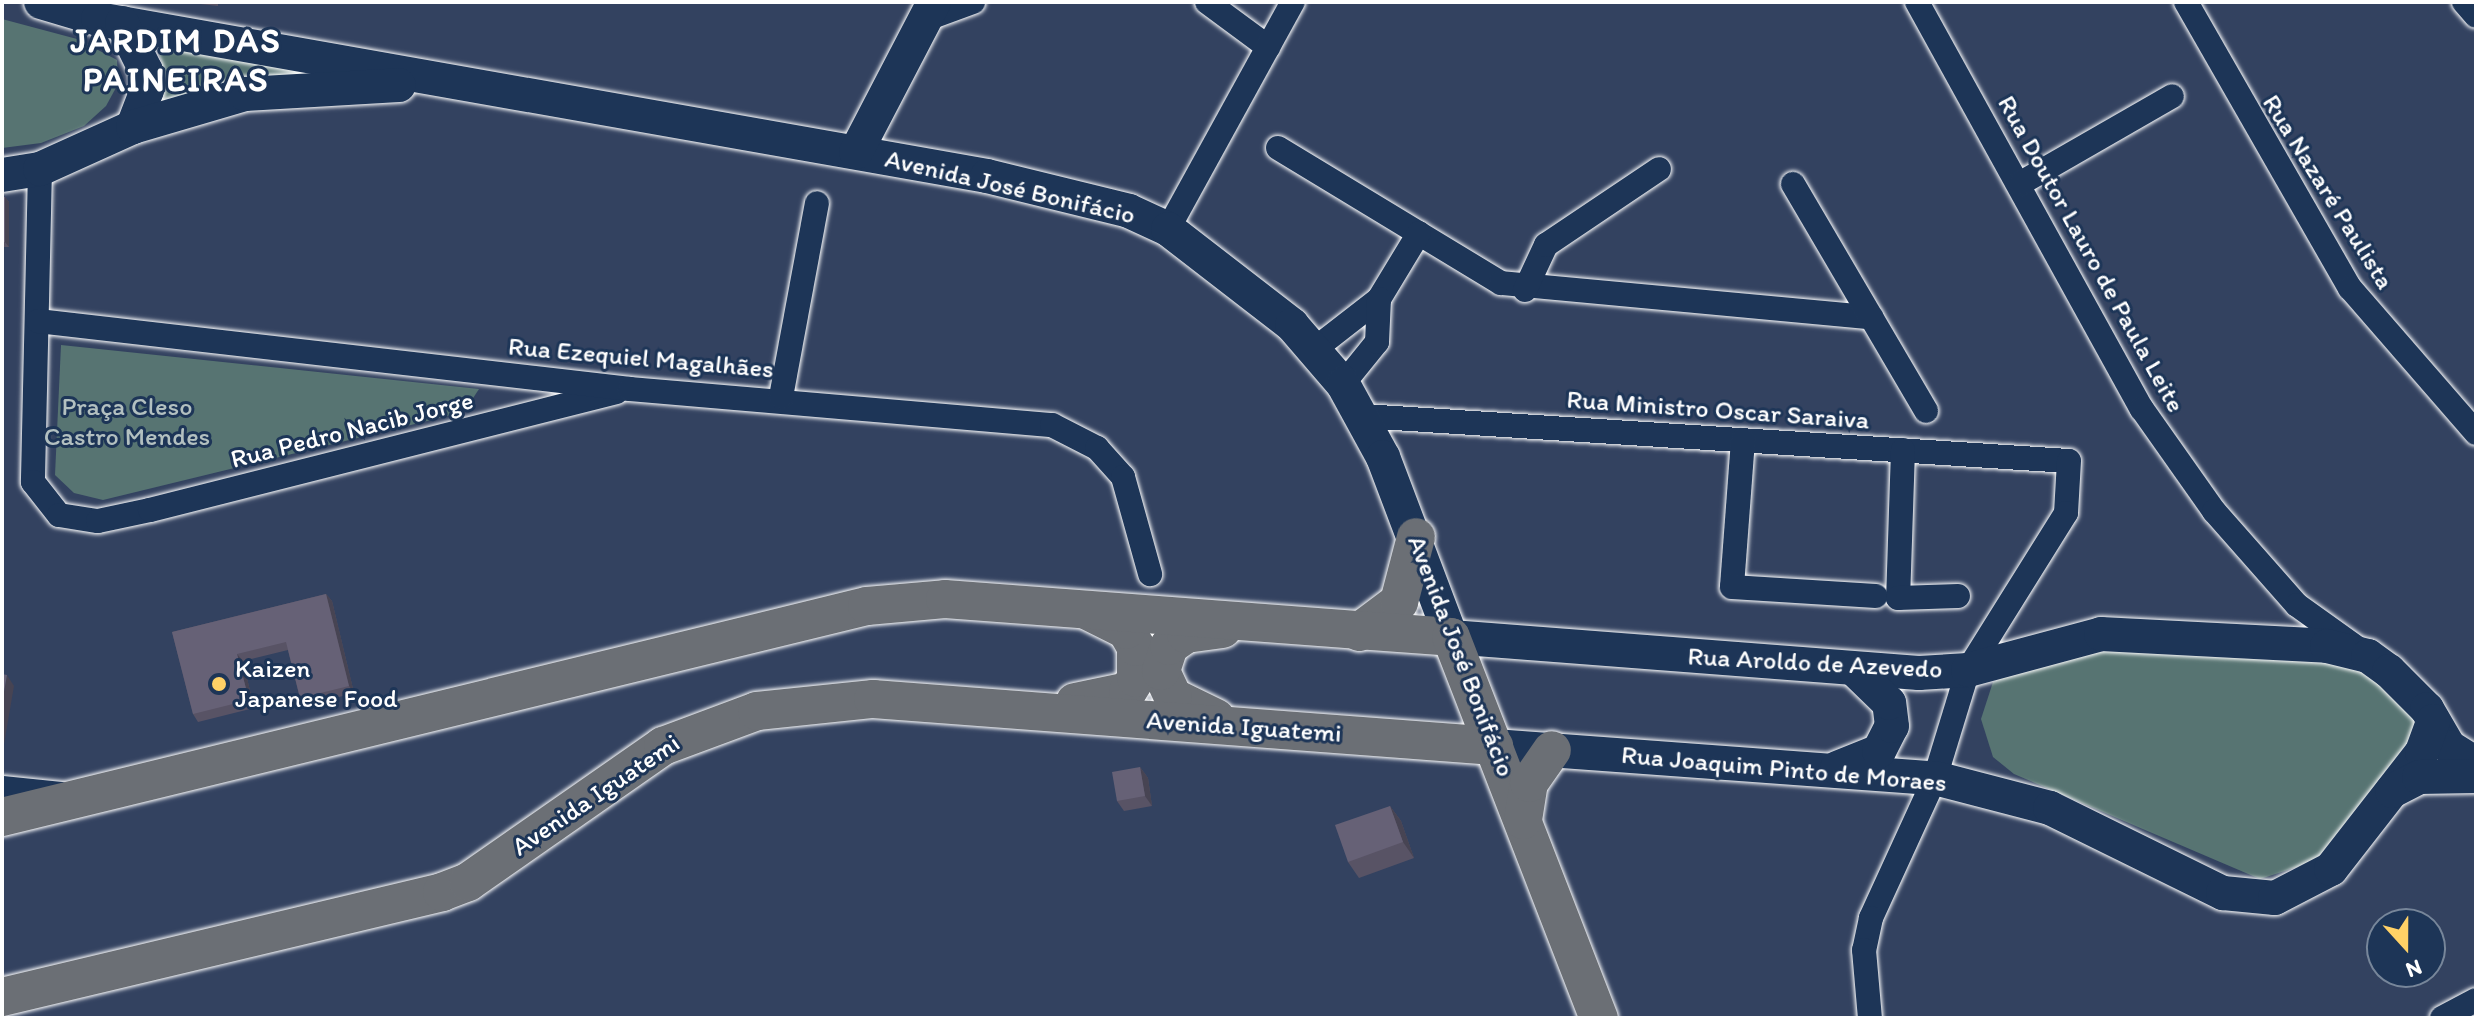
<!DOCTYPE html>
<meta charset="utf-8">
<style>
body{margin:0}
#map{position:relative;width:2478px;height:1020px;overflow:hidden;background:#334260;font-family:Itim,sans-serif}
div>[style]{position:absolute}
.green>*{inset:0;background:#577472}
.roads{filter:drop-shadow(0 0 2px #fff) drop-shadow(0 0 2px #fff)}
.street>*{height:24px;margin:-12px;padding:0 12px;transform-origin:12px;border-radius:12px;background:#1d3557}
.secondary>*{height:34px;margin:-17px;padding:0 17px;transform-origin:17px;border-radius:17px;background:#1d3557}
.primary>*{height:38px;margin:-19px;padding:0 19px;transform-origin:19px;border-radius:19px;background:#6b6f75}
.wall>*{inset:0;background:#585365}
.shaded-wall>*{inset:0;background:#474453}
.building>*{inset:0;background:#666176}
.dots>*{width:22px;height:22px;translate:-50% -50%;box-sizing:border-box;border:4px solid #1d3557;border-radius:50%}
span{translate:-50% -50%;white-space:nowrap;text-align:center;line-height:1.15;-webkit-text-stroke:6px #1d3557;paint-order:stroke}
.street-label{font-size:26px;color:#fff}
.park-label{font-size:26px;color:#b3c0c0}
.poi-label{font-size:26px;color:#fff}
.left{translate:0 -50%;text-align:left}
.district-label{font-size:34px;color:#fff;font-weight:700;letter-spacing:2px}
.frame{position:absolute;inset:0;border:4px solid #fff;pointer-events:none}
.north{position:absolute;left:2366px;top:908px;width:80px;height:80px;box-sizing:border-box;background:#1d3557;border:2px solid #77869a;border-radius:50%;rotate:159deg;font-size:22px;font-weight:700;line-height:32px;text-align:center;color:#fff}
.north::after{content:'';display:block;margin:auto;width:28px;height:36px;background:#ffd166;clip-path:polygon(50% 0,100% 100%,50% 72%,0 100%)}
</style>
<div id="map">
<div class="green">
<i style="clip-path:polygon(2px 19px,77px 39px,117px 60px,118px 84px,106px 106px,84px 126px,41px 143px,2px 148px)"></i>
<i style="clip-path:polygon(154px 39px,379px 75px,156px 108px,162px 63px)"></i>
<i style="clip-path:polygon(61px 345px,479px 389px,464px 412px,103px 500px,74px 493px,55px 475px)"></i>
<i style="clip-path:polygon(2069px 648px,2344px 657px,2376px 670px,2422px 730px,2322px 859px,2260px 879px,2014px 774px,1993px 757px,1981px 719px,1993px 682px)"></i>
</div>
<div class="roads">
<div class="street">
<i style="left:1207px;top:2px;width:76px;rotate:36.4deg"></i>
<i style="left:1917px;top:2px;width:465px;rotate:61.1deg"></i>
<i style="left:2142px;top:409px;width:125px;rotate:54.8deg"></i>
<i style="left:2214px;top:511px;width:125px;rotate:48.6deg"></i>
<i style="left:2297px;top:605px;width:74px;rotate:35.6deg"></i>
<i style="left:2186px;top:2px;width:330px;rotate:60.2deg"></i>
<i style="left:2350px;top:288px;width:192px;rotate:49deg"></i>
<i style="left:2464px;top:2px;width:18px;rotate:49deg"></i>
<i style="left:929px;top:18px;width:47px;rotate:-20deg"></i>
<i style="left:1278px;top:148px;width:261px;rotate:31.2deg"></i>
<i style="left:1501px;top:283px;width:372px;rotate:5.3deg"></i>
<i style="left:40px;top:169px;width:313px;rotate:91.3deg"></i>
<i style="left:33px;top:482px;width:42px;rotate:51.8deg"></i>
<i style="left:59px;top:515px;width:39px;rotate:9deg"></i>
<i style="left:98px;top:521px;width:53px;rotate:-11.9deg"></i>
<i style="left:150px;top:510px;width:481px;rotate:-14.2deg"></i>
<i style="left:2021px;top:183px;width:174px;rotate:-29.9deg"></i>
<i style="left:1793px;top:184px;width:263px;rotate:59.6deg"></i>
<i style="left:1168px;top:229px;width:259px;rotate:-61.2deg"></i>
<i style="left:1525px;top:290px;width:50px;rotate:-65deg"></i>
<i style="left:1546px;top:245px;width:136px;rotate:-33.9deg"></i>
<i style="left:38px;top:321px;width:596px;rotate:6.55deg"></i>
<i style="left:630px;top:389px;width:424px;rotate:4.9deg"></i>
<i style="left:1052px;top:425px;width:51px;rotate:27.1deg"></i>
<i style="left:1097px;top:448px;width:39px;rotate:48deg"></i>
<i style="left:1123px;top:477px;width:101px;rotate:74.4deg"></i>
<i style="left:1316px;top:348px;width:80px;rotate:-37.9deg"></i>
<i style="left:1379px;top:299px;width:77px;rotate:-58.8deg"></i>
<i style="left:1343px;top:384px;width:54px;rotate:-51deg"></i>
<i style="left:1377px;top:342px;width:43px;rotate:-87.3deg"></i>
<i style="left:781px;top:397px;width:197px;rotate:-79.5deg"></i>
<i style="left:1363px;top:416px;width:707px;rotate:3.65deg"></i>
<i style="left:2069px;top:461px;width:52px;rotate:93.3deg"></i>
<i style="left:2066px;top:513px;width:185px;rotate:122deg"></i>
<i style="left:1968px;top:670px;width:113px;rotate:107deg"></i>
<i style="left:1935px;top:778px;width:154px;rotate:114.6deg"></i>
<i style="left:1871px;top:918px;width:33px;rotate:102deg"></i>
<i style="left:1864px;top:950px;width:68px;rotate:85deg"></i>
<i style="left:1743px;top:440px;width:147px;rotate:94.3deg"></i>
<i style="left:1732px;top:587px;width:144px;rotate:3.6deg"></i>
<i style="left:1903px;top:450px;width:148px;rotate:91.9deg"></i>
<i style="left:1898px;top:598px;width:60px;rotate:-1.9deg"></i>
<i style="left:2442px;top:1018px;width:38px;rotate:-28deg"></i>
</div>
<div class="secondary">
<i style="left:41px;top:2px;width:59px;rotate:16.6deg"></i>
<i style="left:98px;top:19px;width:903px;rotate:10.02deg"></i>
<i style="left:987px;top:176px;width:146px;rotate:13.8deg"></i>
<i style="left:1129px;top:211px;width:43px;rotate:24.8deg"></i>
<i style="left:1168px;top:229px;width:157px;rotate:37.7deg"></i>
<i style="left:1292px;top:325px;width:78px;rotate:49.2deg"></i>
<i style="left:1343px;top:384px;width:83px;rotate:61.3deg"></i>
<i style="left:1383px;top:457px;width:192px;rotate:69.3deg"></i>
<i style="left:1451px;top:637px;width:469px;rotate:4.4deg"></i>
<i style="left:1919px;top:673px;width:49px;rotate:-3.5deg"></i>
<i style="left:1968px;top:670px;width:138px;rotate:-15.1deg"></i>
<i style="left:2101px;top:634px;width:226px;rotate:3deg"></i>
<i style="left:2327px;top:646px;width:42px;rotate:13.7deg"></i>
<i style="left:2368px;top:656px;width:26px;rotate:36deg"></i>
<i style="left:2389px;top:671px;width:54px;rotate:45deg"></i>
<i style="left:2427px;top:709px;width:44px;rotate:59.9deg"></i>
<i style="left:2449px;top:747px;width:32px;rotate:32deg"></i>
<i style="left:122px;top:23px;width:54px;rotate:63.4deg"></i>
<i style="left:146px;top:71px;width:19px;rotate:87deg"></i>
<i style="left:147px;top:90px;width:40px;rotate:111deg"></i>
<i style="left:856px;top:152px;width:169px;rotate:-62.5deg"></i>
<i style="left:2px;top:175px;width:38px;rotate:-9deg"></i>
<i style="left:40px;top:169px;width:102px;rotate:-24.3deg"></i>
<i style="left:133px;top:127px;width:117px;rotate:-16.4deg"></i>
<i style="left:245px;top:94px;width:154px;rotate:-3.3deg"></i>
<i style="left:1494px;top:746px;width:442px;rotate:4.2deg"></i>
<i style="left:1935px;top:778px;width:119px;rotate:14.6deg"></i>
<i style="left:2050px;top:808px;width:193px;rotate:26.2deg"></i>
<i style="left:2223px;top:893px;width:52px;rotate:5.5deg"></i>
<i style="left:2275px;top:898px;width:63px;rotate:-27.4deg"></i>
<i style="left:2331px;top:869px;width:148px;rotate:-52.1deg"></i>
<i style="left:2422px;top:752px;width:33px;rotate:-70deg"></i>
<i style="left:1837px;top:768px;width:45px;rotate:-22deg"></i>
<i style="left:1879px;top:751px;width:28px;rotate:-63deg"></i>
<i style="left:1892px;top:726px;width:23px;rotate:-97deg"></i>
<i style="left:1889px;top:703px;width:47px;rotate:-135.9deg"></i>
<i style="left:2392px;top:791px;width:30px;rotate:-27deg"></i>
<i style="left:2419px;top:777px;width:57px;rotate:-1deg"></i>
<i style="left:2px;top:793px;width:59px;rotate:5.8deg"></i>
</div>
<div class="primary">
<i style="left:1359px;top:632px;width:50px;rotate:-36.9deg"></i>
<i style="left:1399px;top:602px;width:67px;rotate:-75.3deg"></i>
<i style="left:1075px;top:702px;width:54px;rotate:-11.7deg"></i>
<i style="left:1128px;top:691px;width:15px;rotate:-58deg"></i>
<i style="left:1136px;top:678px;width:31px;rotate:-90deg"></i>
<i style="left:1136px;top:647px;width:20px;rotate:-120deg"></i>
<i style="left:1126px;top:630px;width:42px;rotate:-153.4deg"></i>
<i style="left:1216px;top:718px;width:48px;rotate:-154deg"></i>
<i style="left:1173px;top:697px;width:29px;rotate:-115deg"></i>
<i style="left:1161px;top:671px;width:26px;rotate:-72deg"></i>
<i style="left:1169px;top:646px;width:21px;rotate:-35deg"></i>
<i style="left:1186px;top:634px;width:37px;rotate:-8deg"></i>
<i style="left:2px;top:817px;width:890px;rotate:-13.71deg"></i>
<i style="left:867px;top:606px;width:78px;rotate:-5.1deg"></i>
<i style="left:945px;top:599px;width:507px;rotate:4.29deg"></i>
<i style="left:1451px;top:637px;width:409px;rotate:68.8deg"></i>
<i style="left:1523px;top:820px;width:37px;rotate:-81deg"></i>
<i style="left:1529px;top:783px;width:40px;rotate:-55.1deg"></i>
<i style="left:2px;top:997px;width:452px;rotate:-13.4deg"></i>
<i style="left:442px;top:892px;width:28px;rotate:-21deg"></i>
<i style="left:468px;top:882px;width:238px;rotate:-34.9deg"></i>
<i style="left:663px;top:746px;width:100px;rotate:-20.4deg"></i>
<i style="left:757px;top:711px;width:117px;rotate:-5.9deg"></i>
<i style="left:873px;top:699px;width:623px;rotate:4.33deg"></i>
</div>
</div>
<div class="wall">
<i style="clip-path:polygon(183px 2px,218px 2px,218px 6px)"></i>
<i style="clip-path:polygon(2px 197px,5px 197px,9px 202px,9px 247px,2px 247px)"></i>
<i style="clip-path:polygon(326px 594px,332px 601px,354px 693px,305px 706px,300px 698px,288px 650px,243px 661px,254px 708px,198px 722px,193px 714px,172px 632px)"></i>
<i style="clip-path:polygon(1140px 767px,1148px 778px,1152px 806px,1124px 811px,1117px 801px)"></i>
<i style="clip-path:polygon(1390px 806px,1401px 821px,1414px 858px,1359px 878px,1348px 862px)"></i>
</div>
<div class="shaded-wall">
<i style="clip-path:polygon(5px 197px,9px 202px,9px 247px,5px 242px)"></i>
<i style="clip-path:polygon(326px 594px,332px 601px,354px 693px,349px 686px)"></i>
<i style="clip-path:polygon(237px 654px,243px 661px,254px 708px,249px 700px)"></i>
<i style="clip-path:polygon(7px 675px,14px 686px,2px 756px,2px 703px)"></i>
<i style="clip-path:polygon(1140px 767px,1148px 778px,1152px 806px,1145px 796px)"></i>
<i style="clip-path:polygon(1390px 806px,1401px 821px,1414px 858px,1403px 842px)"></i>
</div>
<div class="building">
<i style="clip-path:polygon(2px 197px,5px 197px,5px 242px,2px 242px)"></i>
<i style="clip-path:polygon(326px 594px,349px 686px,300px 698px,286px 642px,237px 654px,249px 700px,193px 714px,172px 632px)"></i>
<i style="clip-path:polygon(2px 674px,7px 675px,2px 703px)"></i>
<i style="clip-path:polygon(1140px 767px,1145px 796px,1117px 801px,1112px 772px)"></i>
<i style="clip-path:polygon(1390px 806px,1403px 842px,1348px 862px,1335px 825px)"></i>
</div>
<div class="dots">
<i style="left:219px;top:684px;background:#ffd166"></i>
</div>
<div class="street-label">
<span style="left:1010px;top:187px;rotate:13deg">Avenida José Bonifácio</span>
<span style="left:2328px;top:192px;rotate:58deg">Rua Nazaré Paulista</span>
<span style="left:2091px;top:254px;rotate:61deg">Rua Doutor Lauro de Paula Leite</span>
<span style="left:641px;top:358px;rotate:5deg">Rua Ezequiel Magalhães</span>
<span style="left:1718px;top:410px;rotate:4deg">Rua Ministro Oscar Saraiva</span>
<span style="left:352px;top:430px;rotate:-14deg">Rua Pedro Nacib Jorge</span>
<span style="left:1461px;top:656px;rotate:69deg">Avenida José Bonifácio</span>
<span style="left:1815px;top:663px;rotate:3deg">Rua Aroldo de Azevedo</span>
<span style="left:1244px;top:727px;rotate:4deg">Avenida Iguatemi</span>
<span style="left:1784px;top:769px;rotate:5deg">Rua Joaquim Pinto de Moraes</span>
<span style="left:596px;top:795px;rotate:-34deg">Avenida Iguatemi</span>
</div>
<div class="park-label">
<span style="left:127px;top:422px">Praça Cleso<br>Castro Mendes</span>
</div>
<div class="poi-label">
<span class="left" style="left:235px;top:684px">Kaizen<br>Japanese Food</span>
</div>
<div class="district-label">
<span style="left:176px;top:60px">JARDIM DAS<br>PAINEIRAS</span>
</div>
<div class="frame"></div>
<div class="north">N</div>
</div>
